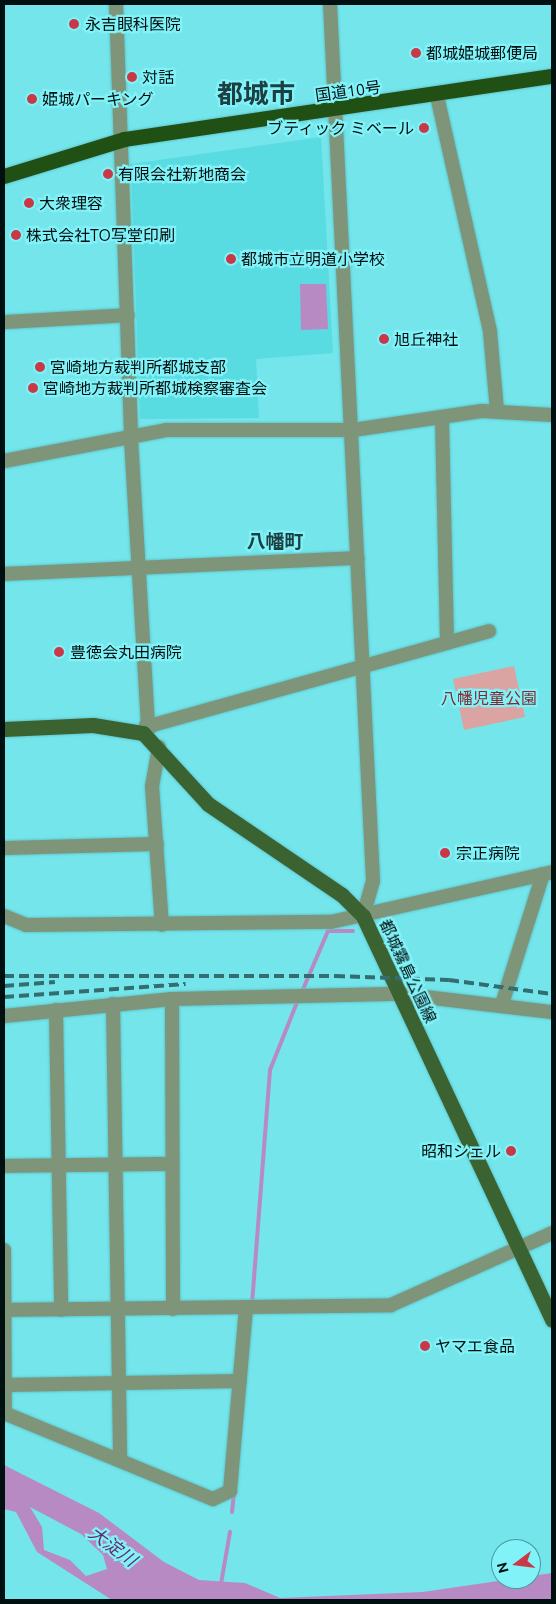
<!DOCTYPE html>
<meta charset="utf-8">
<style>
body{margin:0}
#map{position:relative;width:556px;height:1604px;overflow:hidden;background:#73e5eb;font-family:Ubuntu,"Noto Sans JP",sans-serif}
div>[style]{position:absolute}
.built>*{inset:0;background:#58dbe1}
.green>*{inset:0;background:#daa4a3}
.water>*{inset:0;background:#b88ac3}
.stream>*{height:4px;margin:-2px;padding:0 2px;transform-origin:2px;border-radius:2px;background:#b88ac3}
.roads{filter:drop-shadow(0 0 1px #61c3c8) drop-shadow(0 0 1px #61c3c8)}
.minor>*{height:14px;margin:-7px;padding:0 7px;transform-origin:7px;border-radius:7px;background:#7f957a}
.major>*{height:15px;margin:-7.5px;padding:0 7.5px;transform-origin:7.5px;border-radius:7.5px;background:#3b6332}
.highway>*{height:15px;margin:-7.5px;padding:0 7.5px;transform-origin:7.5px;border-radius:7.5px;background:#215014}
.rail>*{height:4px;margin-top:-2px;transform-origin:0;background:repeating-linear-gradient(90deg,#336d70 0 10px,transparent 0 15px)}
.dots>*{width:14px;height:14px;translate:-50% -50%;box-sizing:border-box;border:2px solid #81f3f8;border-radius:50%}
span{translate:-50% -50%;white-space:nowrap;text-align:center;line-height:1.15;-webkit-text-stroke:4.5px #81f3f8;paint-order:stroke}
.poi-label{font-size:16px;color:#000f10}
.left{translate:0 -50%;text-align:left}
.right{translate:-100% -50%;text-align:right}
.street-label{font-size:16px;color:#000f10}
.park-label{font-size:16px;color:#862830}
.water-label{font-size:18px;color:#632a70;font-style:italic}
.quarter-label{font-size:19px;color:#1c4042;font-weight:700}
.town-label{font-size:26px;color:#1c4042;font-weight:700}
.frame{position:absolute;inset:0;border:5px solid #000f10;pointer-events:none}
.north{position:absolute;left:491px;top:1539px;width:50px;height:50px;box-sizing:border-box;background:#81f3f8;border:1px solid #4d989b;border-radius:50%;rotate:255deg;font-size:14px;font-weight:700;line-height:20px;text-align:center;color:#000f10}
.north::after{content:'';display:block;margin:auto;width:18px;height:22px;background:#c83847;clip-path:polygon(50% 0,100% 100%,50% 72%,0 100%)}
</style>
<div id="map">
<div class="built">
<i style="clip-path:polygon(321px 137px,333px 353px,256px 359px,259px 418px,140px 419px,131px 164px)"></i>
</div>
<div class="green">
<i style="clip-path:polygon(514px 666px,525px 717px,464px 730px,453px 679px)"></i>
</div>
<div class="water">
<i style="clip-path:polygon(300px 284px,326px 284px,328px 329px,301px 330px)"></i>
<i style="clip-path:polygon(evenodd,4px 1465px,99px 1513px,164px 1562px,199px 1580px,245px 1583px,280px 1598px,423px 1592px,552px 1573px,552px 1600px,112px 1600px,37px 1552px,16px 1512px,4px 1509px,4px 1465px,30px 1507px,81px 1534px,103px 1555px,107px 1569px,86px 1576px,70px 1560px,44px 1550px,42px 1527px,30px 1507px)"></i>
</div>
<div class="stream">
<i style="left:301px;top:994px;width:69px;rotate:-66.8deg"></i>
<i style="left:328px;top:931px;width:25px"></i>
<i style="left:252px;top:1304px;width:235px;rotate:-85.6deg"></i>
<i style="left:270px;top:1070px;width:75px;rotate:-68.2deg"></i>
<i style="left:232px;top:1512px;width:19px;rotate:-84deg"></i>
<i style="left:221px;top:1584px;width:53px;rotate:-80.2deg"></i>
</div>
<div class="roads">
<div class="minor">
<i style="left:116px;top:4px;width:435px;rotate:88deg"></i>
<i style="left:131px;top:439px;width:283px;rotate:86.6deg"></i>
<i style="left:148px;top:721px;width:13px;rotate:113deg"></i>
<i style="left:330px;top:4px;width:878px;rotate:87.19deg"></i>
<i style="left:373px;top:881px;width:36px;rotate:106deg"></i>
<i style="left:437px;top:96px;width:242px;rotate:77.3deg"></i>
<i style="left:490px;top:332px;width:79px;rotate:84.9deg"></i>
<i style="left:4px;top:322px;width:124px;rotate:-3.2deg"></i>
<i style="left:442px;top:420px;width:223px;rotate:88.7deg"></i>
<i style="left:4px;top:461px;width:165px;rotate:-10.8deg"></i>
<i style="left:166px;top:430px;width:187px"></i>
<i style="left:353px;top:430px;width:130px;rotate:-8.4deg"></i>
<i style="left:482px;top:411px;width:70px;rotate:3.3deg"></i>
<i style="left:4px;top:574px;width:354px;rotate:-2.6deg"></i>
<i style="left:143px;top:733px;width:13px;rotate:-39deg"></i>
<i style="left:153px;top:725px;width:349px;rotate:-15.6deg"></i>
<i style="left:159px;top:747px;width:40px;rotate:100deg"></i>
<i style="left:152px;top:786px;width:139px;rotate:85.9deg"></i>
<i style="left:4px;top:848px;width:153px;rotate:-1.5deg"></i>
<i style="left:4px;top:916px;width:24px;rotate:22deg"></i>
<i style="left:26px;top:925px;width:305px;rotate:-0.6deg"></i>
<i style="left:331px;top:922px;width:227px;rotate:-12.7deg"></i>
<i style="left:172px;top:999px;width:310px;rotate:89.8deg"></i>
<i style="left:113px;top:1004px;width:454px;rotate:89.1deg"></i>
<i style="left:502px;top:1004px;width:136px;rotate:-72.5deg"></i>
<i style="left:56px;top:1010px;width:300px;rotate:89deg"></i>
<i style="left:4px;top:1016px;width:169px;rotate:-5.8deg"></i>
<i style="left:172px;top:999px;width:228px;rotate:-1.3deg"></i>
<i style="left:400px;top:994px;width:153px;rotate:6.8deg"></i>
<i style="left:4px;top:1166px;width:168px;rotate:-0.7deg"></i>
<i style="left:4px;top:1250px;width:164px;rotate:89.7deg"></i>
<i style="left:4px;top:1310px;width:387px;rotate:-0.7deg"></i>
<i style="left:391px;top:1305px;width:176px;rotate:-24.1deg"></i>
<i style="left:5px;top:1385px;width:235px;rotate:-1deg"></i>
<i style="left:4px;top:1413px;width:226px;rotate:22.4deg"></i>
<i style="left:213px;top:1499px;width:19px;rotate:-25deg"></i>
<i style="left:230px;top:1491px;width:184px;rotate:-85deg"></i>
</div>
<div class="major">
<i style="left:4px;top:729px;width:89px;rotate:-2.6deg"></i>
<i style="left:93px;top:725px;width:51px;rotate:9.1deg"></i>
<i style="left:143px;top:733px;width:96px;rotate:47.5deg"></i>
<i style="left:208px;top:804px;width:162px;rotate:34.2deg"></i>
<i style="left:342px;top:895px;width:30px;rotate:45deg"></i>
<i style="left:363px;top:916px;width:446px;rotate:64.9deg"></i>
</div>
<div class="highway">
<i style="left:4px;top:176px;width:126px;rotate:-17.1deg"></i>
<i style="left:124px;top:139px;width:433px;rotate:-8.4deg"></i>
</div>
</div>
<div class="rail">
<i style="left:4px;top:976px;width:331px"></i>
<i style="left:335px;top:976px;width:114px;rotate:2deg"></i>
<i style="left:449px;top:980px;width:104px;rotate:7.7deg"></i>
<i style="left:4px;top:986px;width:51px;rotate:-4.5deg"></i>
<i style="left:4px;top:997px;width:182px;rotate:-4.1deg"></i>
</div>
<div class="dots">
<i style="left:74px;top:24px;background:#c83847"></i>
<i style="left:416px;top:53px;background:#c83847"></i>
<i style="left:132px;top:77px;background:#c83847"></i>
<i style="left:32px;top:99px;background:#c83847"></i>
<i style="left:424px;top:128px;background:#c83847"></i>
<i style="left:108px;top:174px;background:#c83847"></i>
<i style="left:29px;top:203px;background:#c83847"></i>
<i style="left:16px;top:235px;background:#c83847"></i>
<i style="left:231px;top:259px;background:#c83847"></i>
<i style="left:384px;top:339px;background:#c83847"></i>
<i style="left:40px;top:367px;background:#c83847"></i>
<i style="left:33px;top:388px;background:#c83847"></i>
<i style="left:59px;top:652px;background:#c83847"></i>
<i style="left:445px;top:853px;background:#c83847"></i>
<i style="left:511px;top:1151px;background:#c83847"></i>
<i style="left:425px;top:1346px;background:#c83847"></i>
</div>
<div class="poi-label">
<span class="left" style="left:85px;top:24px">永吉眼科医院</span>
<span class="left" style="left:426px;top:53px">都城姫城郵便局</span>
<span class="left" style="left:142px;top:77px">対話</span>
<span class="left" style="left:42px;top:99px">姫城パーキング</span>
<span class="right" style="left:414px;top:128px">ブティック ミベール</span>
<span class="left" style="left:118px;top:174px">有限会社新地商会</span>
<span class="left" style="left:39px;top:203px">大衆理容</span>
<span class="left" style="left:26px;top:235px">株式会社TO写堂印刷</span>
<span class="left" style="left:241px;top:259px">都城市立明道小学校</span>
<span class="left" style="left:394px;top:339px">旭丘神社</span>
<span class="left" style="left:50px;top:367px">宮崎地方裁判所都城支部</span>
<span class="left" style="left:43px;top:388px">宮崎地方裁判所都城検察審査会</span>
<span class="left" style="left:70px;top:652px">豊徳会丸田病院</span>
<span class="left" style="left:456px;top:853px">宗正病院</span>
<span class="right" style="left:501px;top:1151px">昭和シェル</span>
<span class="left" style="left:435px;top:1346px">ヤマエ食品</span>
</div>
<div class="street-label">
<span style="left:348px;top:91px;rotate:-8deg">国道10号</span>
<span style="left:408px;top:971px;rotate:65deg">都城霧島公園線</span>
</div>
<div class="park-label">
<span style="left:489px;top:698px">八幡児童公園</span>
</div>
<div class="water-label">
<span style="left:113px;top:1546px;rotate:36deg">大淀川</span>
</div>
<div class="quarter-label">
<span style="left:275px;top:542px">八幡町</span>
</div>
<div class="town-label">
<span style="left:256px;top:94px">都城市</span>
</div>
<div class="frame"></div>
<div class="north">N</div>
</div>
